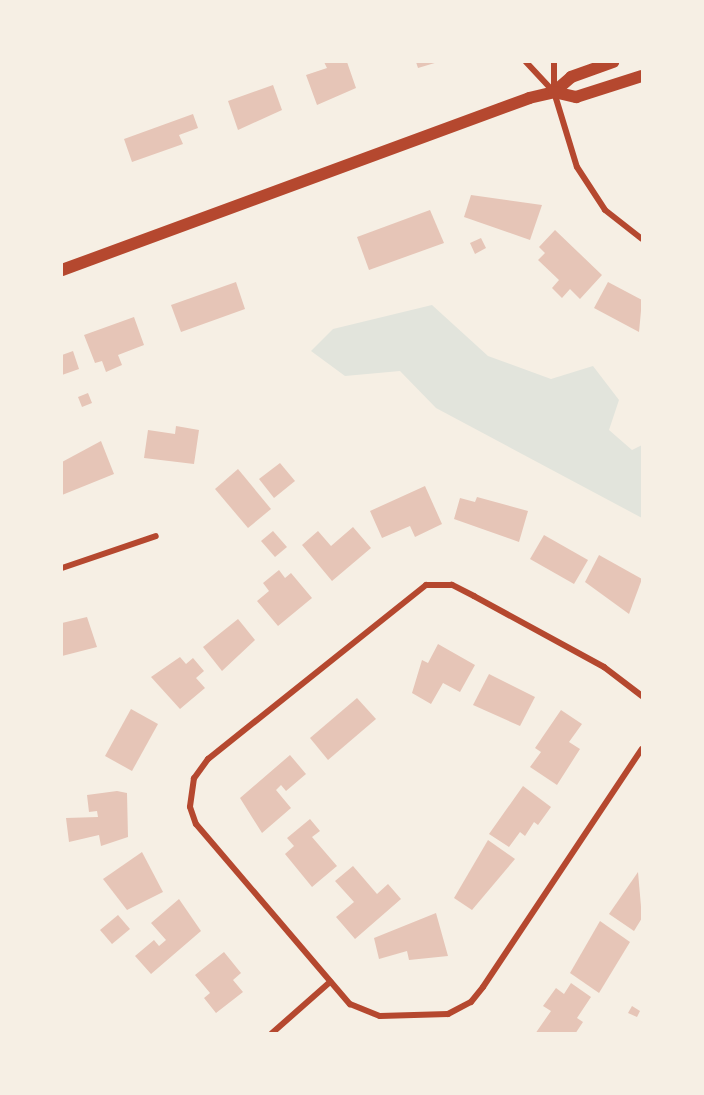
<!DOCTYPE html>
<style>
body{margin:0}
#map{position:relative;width:704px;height:1095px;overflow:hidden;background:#f6efe4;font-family:"Space Grotesk",sans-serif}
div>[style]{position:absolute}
.green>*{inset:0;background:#e2e4dc}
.building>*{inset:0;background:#e6c5b7}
.minor>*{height:6px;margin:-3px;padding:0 3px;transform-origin:3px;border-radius:3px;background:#b5482f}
.secondary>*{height:12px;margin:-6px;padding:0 6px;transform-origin:6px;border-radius:6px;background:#b5482f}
span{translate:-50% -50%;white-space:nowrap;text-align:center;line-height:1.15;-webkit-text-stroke:4.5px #f6efe4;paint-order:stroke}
.frame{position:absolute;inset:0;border:63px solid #f6efe4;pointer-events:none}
</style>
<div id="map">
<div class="green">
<i style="clip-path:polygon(432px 305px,488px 356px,551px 379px,593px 366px,619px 400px,609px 430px,632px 450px,642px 445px,642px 518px,436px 408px,400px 371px,345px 376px,311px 351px,333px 329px)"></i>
</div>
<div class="building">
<i style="clip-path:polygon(324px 62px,347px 62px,356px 88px,317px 105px,306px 75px,327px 68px)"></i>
<i style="clip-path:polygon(416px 62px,438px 62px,418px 68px)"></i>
<i style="clip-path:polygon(273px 85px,282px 110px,238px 130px,228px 101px)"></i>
<i style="clip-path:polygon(193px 114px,198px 128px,179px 135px,183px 144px,132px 162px,124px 139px)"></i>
<i style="clip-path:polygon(471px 195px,542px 205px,530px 240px,464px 217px)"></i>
<i style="clip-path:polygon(430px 210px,444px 243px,369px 270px,357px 237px)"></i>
<i style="clip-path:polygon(555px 230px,602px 275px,580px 299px,570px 289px,562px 298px,552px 288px,559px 280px,538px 260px,545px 253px,539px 247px)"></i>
<i style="clip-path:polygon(481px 238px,486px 248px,475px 254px,470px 243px)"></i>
<i style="clip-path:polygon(236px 282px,245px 309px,181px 332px,171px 305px)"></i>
<i style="clip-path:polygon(608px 282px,642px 300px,639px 332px,594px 308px)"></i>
<i style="clip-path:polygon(134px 317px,144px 345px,118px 355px,122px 365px,106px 372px,102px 361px,95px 363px,84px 335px)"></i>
<i style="clip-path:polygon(73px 351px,79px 369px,62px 375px,62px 355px)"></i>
<i style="clip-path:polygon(88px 393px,92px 403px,82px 407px,78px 397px)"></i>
<i style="clip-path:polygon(176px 426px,199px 430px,194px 464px,144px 458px,148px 430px,175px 434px)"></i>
<i style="clip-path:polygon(101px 441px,114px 474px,62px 495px,62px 462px)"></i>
<i style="clip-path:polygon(280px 463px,295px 481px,274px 498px,259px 479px)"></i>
<i style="clip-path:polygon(238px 469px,271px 509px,248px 528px,215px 489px)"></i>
<i style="clip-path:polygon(425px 486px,442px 524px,415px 537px,410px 526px,382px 538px,370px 511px)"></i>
<i style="clip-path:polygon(477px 497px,528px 511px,519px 542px,454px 519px,460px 498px,475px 502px)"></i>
<i style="clip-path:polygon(353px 527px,371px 548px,332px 581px,302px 545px,318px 531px,331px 546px)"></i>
<i style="clip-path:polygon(273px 531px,287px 547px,275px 557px,261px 541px)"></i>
<i style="clip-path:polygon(544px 535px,588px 560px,574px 584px,530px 559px)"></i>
<i style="clip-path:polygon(599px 555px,642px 579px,629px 614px,585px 582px)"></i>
<i style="clip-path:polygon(279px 570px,285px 578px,291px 573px,312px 598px,278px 626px,257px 601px,269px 591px,263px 583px)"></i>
<i style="clip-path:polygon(87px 617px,97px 647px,62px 656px,62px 623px)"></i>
<i style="clip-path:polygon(238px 619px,255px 640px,222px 671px,203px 647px)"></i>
<i style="clip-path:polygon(438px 644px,475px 665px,460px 692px,443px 683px,431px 704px,412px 693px,422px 660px,428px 663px)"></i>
<i style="clip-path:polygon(180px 657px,186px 664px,193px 658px,204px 671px,196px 678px,205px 688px,180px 709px,151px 677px)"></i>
<i style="clip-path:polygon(489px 674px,535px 697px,520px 726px,473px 705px)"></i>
<i style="clip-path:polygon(357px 698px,376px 719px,328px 760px,310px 738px)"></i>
<i style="clip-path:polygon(131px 709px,158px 724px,132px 771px,105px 756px)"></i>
<i style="clip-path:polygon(561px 710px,582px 724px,569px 742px,580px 749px,557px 785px,530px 767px,541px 752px,535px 748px)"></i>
<i style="clip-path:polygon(290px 755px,306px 774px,286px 791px,281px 785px,276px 790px,291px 808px,262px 833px,240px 798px)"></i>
<i style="clip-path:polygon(523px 786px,551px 807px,538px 825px,534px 822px,525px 836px,520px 832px,509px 847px,489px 834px)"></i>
<i style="clip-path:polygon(117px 791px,127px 793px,128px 837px,101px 846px,99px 835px,69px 842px,66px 818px,98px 817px,97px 811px,89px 812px,87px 795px)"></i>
<i style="clip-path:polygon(310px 819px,320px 831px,312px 837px,337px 866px,312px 887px,285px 854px,294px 846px,287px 838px)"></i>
<i style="clip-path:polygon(488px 840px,515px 859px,472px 910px,454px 898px)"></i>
<i style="clip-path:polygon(142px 852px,163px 892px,127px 910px,103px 879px)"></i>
<i style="clip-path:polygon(353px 866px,377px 894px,388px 884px,401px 899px,355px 939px,336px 917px,354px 902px,335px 881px)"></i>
<i style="clip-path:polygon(638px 872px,642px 918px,634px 931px,609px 914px)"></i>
<i style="clip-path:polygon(179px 899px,201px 931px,151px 974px,135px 956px,154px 940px,159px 946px,166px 940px,151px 923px)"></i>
<i style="clip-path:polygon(436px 913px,448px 956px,409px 960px,407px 951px,379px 959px,374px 938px)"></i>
<i style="clip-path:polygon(118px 915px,130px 929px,112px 944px,100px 930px)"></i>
<i style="clip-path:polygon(600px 921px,630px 942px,599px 993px,570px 973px)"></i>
<i style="clip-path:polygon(224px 952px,241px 973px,233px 980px,243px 992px,216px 1013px,204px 998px,210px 993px,195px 975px)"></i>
<i style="clip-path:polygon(571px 983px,591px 997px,577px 1018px,583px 1022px,575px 1034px,535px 1034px,551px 1011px,543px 1006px,556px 988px,564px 994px)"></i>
<i style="clip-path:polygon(632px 1006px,640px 1011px,637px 1017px,628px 1013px)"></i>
</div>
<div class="minor">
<i style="left:526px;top:62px;width:41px;rotate:47deg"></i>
<i style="left:554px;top:62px;width:30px;rotate:90deg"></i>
<i style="left:554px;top:92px;width:78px;rotate:73deg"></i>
<i style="left:577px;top:167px;width:51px;rotate:56.9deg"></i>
<i style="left:605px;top:210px;width:47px;rotate:38.1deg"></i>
<i style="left:62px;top:568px;width:99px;rotate:-18.8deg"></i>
<i style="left:642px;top:696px;width:48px;rotate:-142.7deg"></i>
<i style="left:604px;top:667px;width:148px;rotate:-151.4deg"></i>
<i style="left:474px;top:596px;width:25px;rotate:-153deg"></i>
<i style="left:452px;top:585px;width:26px;rotate:180deg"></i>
<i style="left:426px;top:585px;width:279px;rotate:141.4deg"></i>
<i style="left:208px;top:759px;width:24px;rotate:126deg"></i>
<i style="left:194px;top:778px;width:29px;rotate:98deg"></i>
<i style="left:190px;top:807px;width:18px;rotate:71deg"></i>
<i style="left:196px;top:824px;width:237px;rotate:49.5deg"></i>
<i style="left:350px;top:1004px;width:32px;rotate:22deg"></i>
<i style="left:380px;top:1016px;width:68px;rotate:-1.7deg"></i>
<i style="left:448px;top:1014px;width:26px;rotate:-28deg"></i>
<i style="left:471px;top:1002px;width:19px;rotate:-51deg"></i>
<i style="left:483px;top:987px;width:286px;rotate:-56.3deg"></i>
<i style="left:271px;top:1034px;width:79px;rotate:-41.4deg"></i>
</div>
<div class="secondary">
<i style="left:554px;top:92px;width:23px;rotate:-41deg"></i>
<i style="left:571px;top:77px;width:45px;rotate:-19.7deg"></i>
<i style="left:62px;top:270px;width:498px;rotate:-20.2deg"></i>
<i style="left:529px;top:98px;width:26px;rotate:-13deg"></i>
<i style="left:554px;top:92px;width:23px;rotate:13deg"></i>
<i style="left:576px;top:97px;width:69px;rotate:-17.7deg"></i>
</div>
<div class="frame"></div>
</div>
